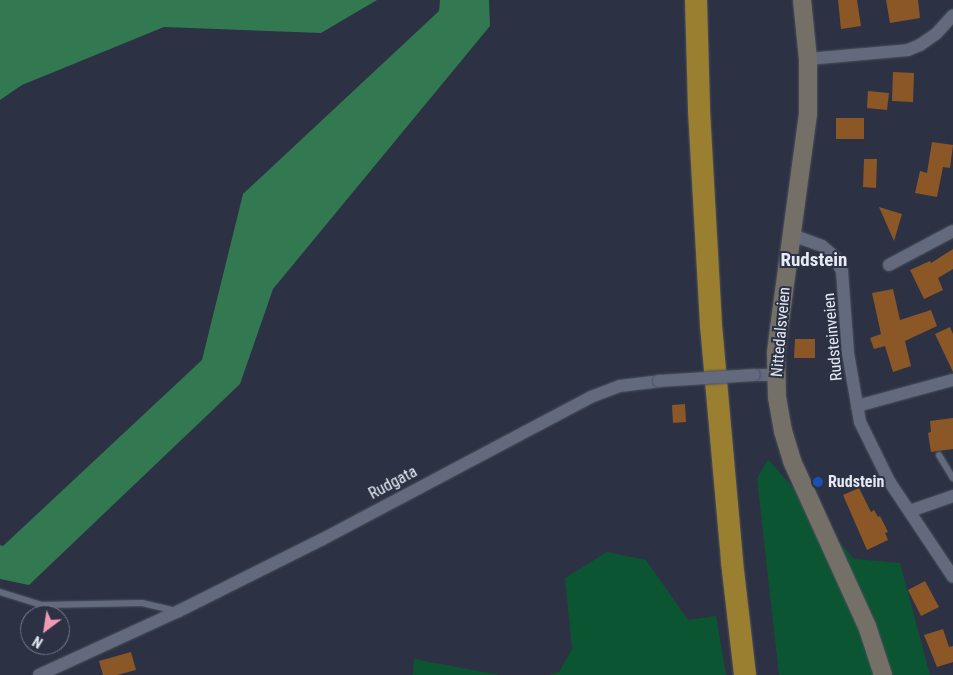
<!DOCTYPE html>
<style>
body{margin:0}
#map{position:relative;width:953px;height:675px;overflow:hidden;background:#2c3243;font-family:"Roboto Condensed",sans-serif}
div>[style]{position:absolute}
.green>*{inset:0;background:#0c5532}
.forest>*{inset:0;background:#327850}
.building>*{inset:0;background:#8c5726}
.roads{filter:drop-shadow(0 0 1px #4a505e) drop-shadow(0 0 1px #4a505e)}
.lane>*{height:6px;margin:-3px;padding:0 3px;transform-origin:3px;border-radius:3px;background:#636a7e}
.street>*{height:12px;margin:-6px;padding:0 6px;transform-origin:6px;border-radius:6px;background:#636a7e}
.secondary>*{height:18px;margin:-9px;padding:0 9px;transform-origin:9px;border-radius:9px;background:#747067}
.highway>*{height:22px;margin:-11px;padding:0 11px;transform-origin:11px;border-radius:11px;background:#9a7f30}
.bridges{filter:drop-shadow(0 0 1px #4a505e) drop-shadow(0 0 1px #4a505e)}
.street-bridge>*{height:12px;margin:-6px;padding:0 6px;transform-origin:6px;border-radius:6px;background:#636a7e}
.dots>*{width:14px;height:14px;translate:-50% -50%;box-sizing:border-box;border:2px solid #2c3243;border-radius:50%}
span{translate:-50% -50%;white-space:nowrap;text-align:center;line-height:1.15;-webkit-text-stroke:4px #2c3243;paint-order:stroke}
.street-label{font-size:16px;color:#e5eaf5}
.poi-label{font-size:16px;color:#e5eaf5;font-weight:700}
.left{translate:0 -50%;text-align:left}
.quarter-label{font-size:19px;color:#e5eaf5;font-weight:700}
.north{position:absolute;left:20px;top:605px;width:50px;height:50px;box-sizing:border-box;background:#2c3243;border:1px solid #767c8a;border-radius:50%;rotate:211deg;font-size:14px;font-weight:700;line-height:20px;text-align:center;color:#e5eaf5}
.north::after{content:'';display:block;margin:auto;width:18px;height:22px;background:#f19ab3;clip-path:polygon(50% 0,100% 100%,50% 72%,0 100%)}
</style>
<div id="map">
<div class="green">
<i style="clip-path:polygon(768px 459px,854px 559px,900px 563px,930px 675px,779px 675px,757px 479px)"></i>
<i style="clip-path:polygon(607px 552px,646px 560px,688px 620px,716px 616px,726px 675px,549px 675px,559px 672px,572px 649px,565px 578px)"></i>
<i style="clip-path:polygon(414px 659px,499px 675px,413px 675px)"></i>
</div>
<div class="forest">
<i style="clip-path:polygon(0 0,377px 0,321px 33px,164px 27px,22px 85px,0 100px)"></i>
<i style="clip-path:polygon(440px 0,489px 0,490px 26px,273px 289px,240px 384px,29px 585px,0 579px,0 545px,3px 546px,202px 360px,243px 194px,439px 11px)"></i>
</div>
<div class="building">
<i style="clip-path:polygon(838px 0,857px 0,861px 26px,841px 29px)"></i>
<i style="clip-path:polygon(886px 0,918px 0,920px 18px,890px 23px)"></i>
<i style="clip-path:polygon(893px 72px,914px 73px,913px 102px,892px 101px)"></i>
<i style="clip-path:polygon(868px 91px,889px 93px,887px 110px,867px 108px)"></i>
<i style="clip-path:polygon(836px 118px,864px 118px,864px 139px,836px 139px)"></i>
<i style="clip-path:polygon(932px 142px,953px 145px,950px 168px,943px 167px,937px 197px,915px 193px,920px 171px,927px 173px)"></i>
<i style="clip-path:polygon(864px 159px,877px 159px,876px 188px,863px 187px)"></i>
<i style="clip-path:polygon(879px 207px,902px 214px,894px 241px)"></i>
<i style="clip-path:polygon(953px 249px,953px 269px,938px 278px,943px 290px,924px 299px,910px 270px,930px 261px,931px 263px)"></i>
<i style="clip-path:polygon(893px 289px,900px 320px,931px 310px,937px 326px,905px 341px,911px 366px,893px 372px,885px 346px,874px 349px,870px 338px,881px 334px,872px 293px)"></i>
<i style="clip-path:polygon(950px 327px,953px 334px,953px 372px,935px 334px)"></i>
<i style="clip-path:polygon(795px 339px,815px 339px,815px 358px,794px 358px)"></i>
<i style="clip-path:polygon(685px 404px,686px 422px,673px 423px,672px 405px)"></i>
<i style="clip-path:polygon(953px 418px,953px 449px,931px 452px,928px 433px,931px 432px,930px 421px)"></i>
<i style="clip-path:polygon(859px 488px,871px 512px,874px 510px,878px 517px,880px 516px,888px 532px,885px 533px,888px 540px,867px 550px,843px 495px)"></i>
<i style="clip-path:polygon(925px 581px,939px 607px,921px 616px,908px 590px)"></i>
<i style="clip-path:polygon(943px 629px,949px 647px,953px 646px,953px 662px,937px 667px,924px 635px)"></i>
<i style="clip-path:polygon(131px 652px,136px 670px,117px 675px,103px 675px,99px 661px)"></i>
</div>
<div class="roads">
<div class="lane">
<i style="left:939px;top:455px;width:27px;rotate:59deg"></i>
<i style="left:0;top:592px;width:44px;rotate:17.2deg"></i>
<i style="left:42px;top:605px;width:100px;rotate:-1.1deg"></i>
<i style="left:142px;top:603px;width:36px;rotate:13deg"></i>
</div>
<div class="street">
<i style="left:808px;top:59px;width:100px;rotate:-5.1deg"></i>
<i style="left:908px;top:50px;width:13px;rotate:-23deg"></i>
<i style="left:920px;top:45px;width:19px;rotate:-35deg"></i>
<i style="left:936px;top:34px;width:25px;rotate:-48deg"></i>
<i style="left:792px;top:235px;width:32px;rotate:20deg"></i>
<i style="left:822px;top:246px;width:16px;rotate:40deg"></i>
<i style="left:834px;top:256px;width:17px;rotate:62deg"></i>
<i style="left:842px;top:271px;width:82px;rotate:85.8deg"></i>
<i style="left:848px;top:353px;width:70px;rotate:80.1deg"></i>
<i style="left:860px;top:422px;width:66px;rotate:63.8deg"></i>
<i style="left:889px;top:481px;width:115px;rotate:56.3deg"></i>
<i style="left:889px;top:265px;width:72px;rotate:-28deg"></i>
<i style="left:754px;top:375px;width:22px"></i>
<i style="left:857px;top:406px;width:99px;rotate:-15.2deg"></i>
<i style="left:910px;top:511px;width:46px;rotate:-19.2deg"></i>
<i style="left:39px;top:675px;width:154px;rotate:-24.6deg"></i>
<i style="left:179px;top:611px;width:159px;rotate:-26.6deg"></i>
<i style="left:321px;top:540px;width:306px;rotate:-27.9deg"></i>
<i style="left:591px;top:397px;width:31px;rotate:-21deg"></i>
<i style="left:620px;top:386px;width:39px;rotate:-7deg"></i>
</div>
<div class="secondary">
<i style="left:802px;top:0;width:59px;rotate:84.2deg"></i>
<i style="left:808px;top:59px;width:55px;rotate:90deg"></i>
<i style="left:808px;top:114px;width:216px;rotate:97.7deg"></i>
<i style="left:779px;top:328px;width:25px;rotate:97deg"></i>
<i style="left:776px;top:353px;width:44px;rotate:88.7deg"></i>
<i style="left:777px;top:397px;width:35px;rotate:80deg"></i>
<i style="left:783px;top:431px;width:31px;rotate:73deg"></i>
<i style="left:792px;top:461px;width:181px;rotate:65.6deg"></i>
<i style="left:867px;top:626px;width:52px;rotate:71.9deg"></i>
</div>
<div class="highway">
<i style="left:696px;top:0;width:110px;rotate:88.4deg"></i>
<i style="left:699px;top:110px;width:215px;rotate:86.8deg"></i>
<i style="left:711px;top:325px;width:238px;rotate:84.9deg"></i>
<i style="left:732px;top:562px;width:114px;rotate:83.4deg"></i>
</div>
</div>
<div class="bridges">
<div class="street-bridge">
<i style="left:659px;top:381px;width:95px;rotate:-3.6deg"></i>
</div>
</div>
<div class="dots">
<i style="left:818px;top:482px;background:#1a4fb4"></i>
</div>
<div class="street-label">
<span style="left:781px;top:332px;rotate:-85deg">Nittedalsveien</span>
<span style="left:833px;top:337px;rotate:-95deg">Rudsteinveien</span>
<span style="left:393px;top:483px;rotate:-28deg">Rudgata</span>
</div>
<div class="poi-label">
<span class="left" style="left:828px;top:482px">Rudstein</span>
</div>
<div class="quarter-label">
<span style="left:814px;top:260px">Rudstein</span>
</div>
<div class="north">N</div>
</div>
